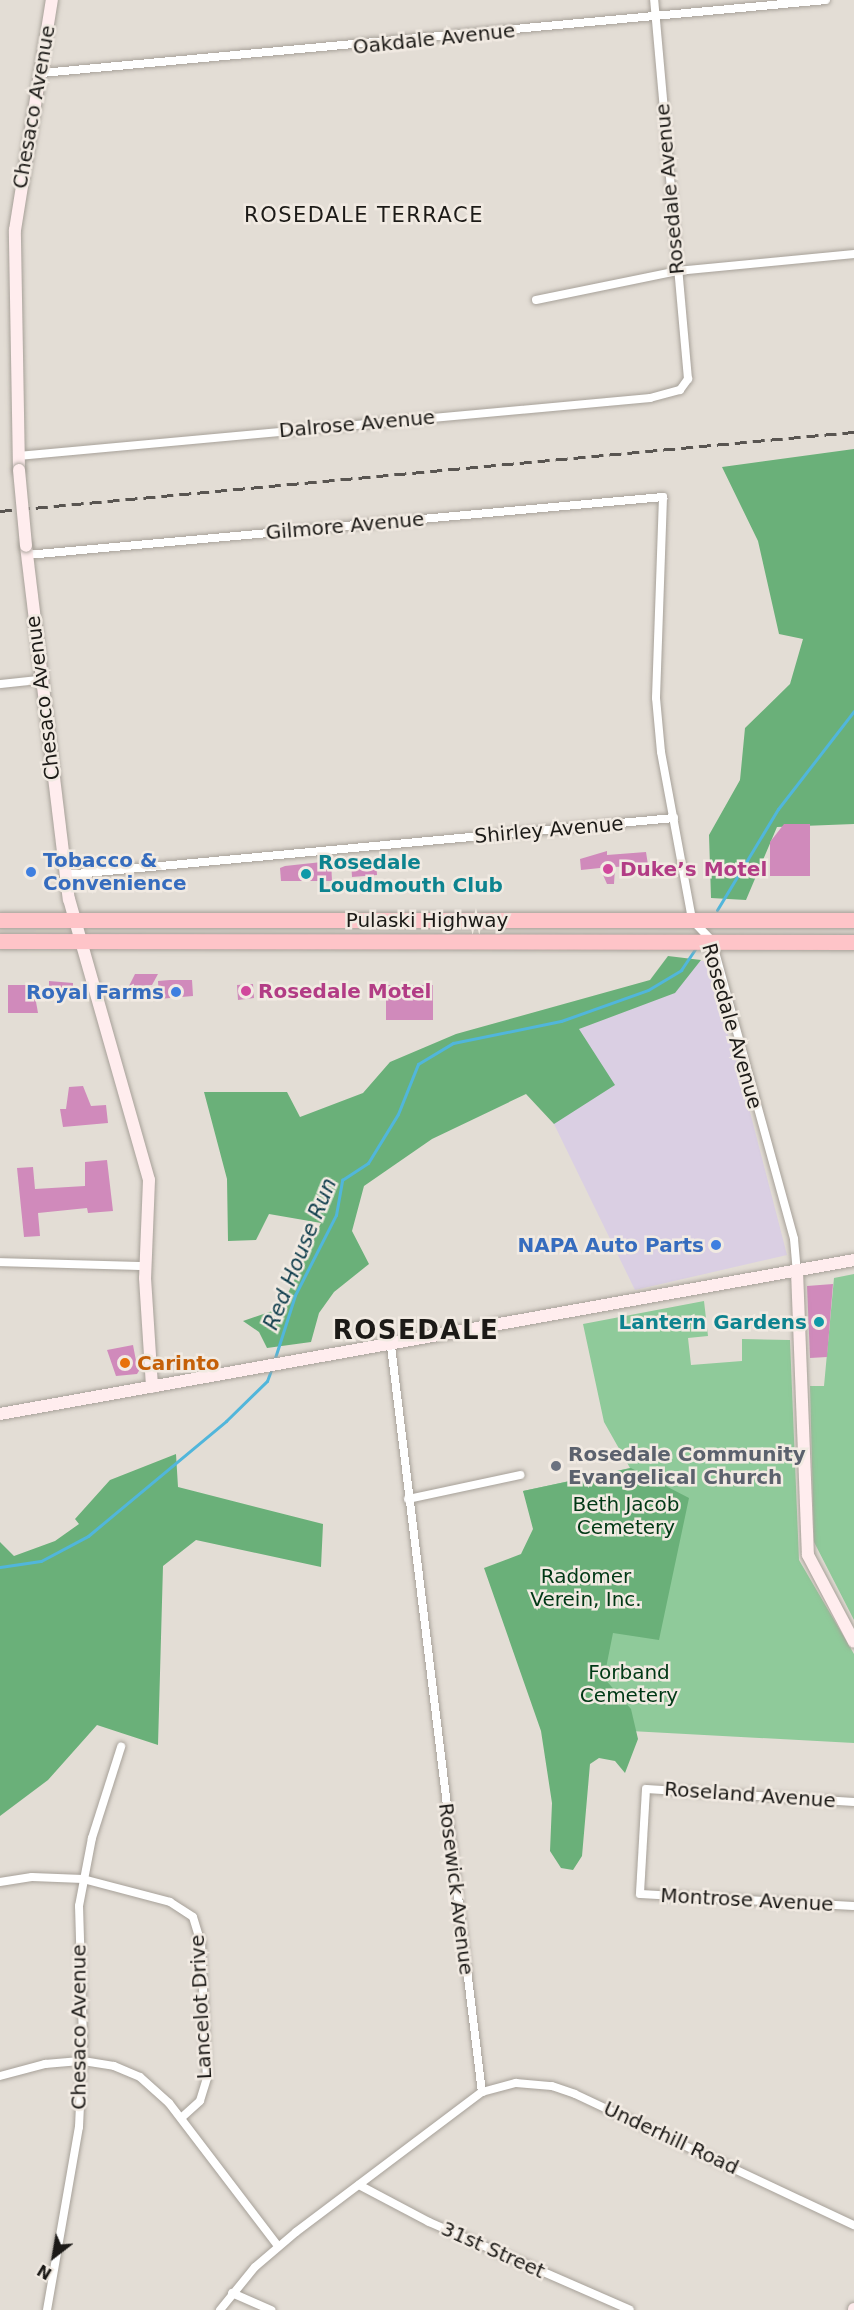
<!DOCTYPE html>
<meta charset="utf-8">
<style>
body{margin:0}
#map{position:relative;width:854px;height:2310px;overflow:hidden;background:#e3ddd5;font-family:"DejaVu Sans",sans-serif}
div>[style]{position:absolute}
.commercial>*{inset:0;background:#dacfe3}
.green>*{inset:0;background:#8fca9a}
.forest>*{inset:0;background:#6ab079}
.stream>*{height:3px;margin:-1.5px;padding:0 1.5px;transform-origin:1.5px;border-radius:1.5px;background:#51b6db}
.building>*{inset:0;background:#d08abb}
.roads{filter:drop-shadow(0 0 2px #a7a199) drop-shadow(0 0 2px #a7a199)}
.street>*{height:8px;margin:-4px;padding:0 4px;transform-origin:4px;border-radius:4px;background:#fff}
.secondary>*{height:12px;margin:-6px;padding:0 6px;transform-origin:6px;border-radius:6px;background:#ffedee}
.highway>*{height:15px;margin:-7.5px;padding:0 7.5px;transform-origin:7.5px;border-radius:7.5px;background:#fec4c8}
.rail>*{height:3px;margin-top:-1.5px;transform-origin:0;background:repeating-linear-gradient(90deg,#595551 0 12px,transparent 0 18px)}
.bridges{filter:drop-shadow(0 0 2px #a7a199) drop-shadow(0 0 2px #a7a199)}
.secondary-bridge>*{height:12px;margin:-6px;padding:0 6px;transform-origin:6px;border-radius:6px;background:#ffedee}
.dots>*{width:16px;height:16px;translate:-50% -50%;box-sizing:border-box;border:3px solid #f1eae2;border-radius:50%}
span{translate:-50% -50%;white-space:nowrap;text-align:center;line-height:1.15;-webkit-text-stroke:5px #f1eae2;paint-order:stroke}
.street-label{font-size:20px;color:#1c1a17}
.shop-label{font-size:20px;color:#366cbe;font-weight:700}
.left{translate:0 -50%;text-align:left}
.right{translate:-100% -50%;text-align:right}
.culture-label{font-size:20px;color:#0d838f;font-weight:700}
.hotel-label{font-size:20px;color:#b23c85;font-weight:700}
.food-label{font-size:20px;color:#c56008;font-weight:700}
.worship-label{font-size:20px;color:#5b616d;font-weight:700}
.park-label{font-size:20px;color:#003815}
.neighbourhood-label{font-size:21px;color:#1c1a17;letter-spacing:1.5px}
.water-label{font-size:21px;color:#123f4e;font-style:italic}
.district-label{font-size:26px;color:#1c1a17;font-weight:700;letter-spacing:1.5px}
.north{position:absolute;left:24px;top:2226px;width:60px;height:60px;-webkit-text-stroke:4px #f1eae2;paint-order:stroke;rotate:211deg;font-size:16px;font-weight:700;line-height:24px;text-align:center;color:#1c1a17}
.north::after{content:'';display:block;margin:auto;width:21px;height:27px;background:#1c1a17;clip-path:polygon(50% 0,100% 100%,50% 72%,0 100%)}
</style>
<div id="map">
<div class="commercial">
<i style="clip-path:polygon(700px 961px,706px 961px,742px 1081px,787px 1255px,635px 1290px,553px 1122px,614px 1085px,578px 1029px,674px 993px)"></i>
</div>
<div class="green">
<i style="clip-path:polygon(854px 1274px,854px 1620px,814px 1542px,810px 1386px,824px 1386px,834px 1278px)"></i>
<i style="clip-path:polygon(704px 1301px,708px 1336px,688px 1338px,691px 1365px,742px 1361px,742px 1339px,790px 1340px,799px 1560px,854px 1654px,854px 1743px,612px 1730px,523px 1491px,630px 1468px,604px 1422px,583px 1324px)"></i>
</div>
<div class="forest">
<i style="clip-path:polygon(854px 449px,854px 824px,777px 827px,746px 900px,711px 898px,709px 835px,740px 780px,745px 728px,790px 684px,803px 639px,779px 634px,758px 541px,722px 467px)"></i>
<i style="clip-path:polygon(668px 956px,701px 960px,675px 993px,579px 1029px,615px 1085px,554px 1124px,526px 1094px,432px 1139px,364px 1186px,352px 1231px,369px 1264px,334px 1292px,319px 1313px,311px 1342px,267px 1348px,259px 1332px,243px 1321px,281px 1308px,321px 1223px,269px 1214px,256px 1240px,228px 1241px,227px 1179px,204px 1092px,287px 1092px,300px 1117px,363px 1093px,390px 1062px,456px 1034px,650px 980px)"></i>
<i style="clip-path:polygon(176px 1454px,178px 1487px,323px 1524px,321px 1567px,196px 1540px,163px 1566px,158px 1745px,97px 1725px,48px 1780px,0 1816px,0 1542px,14px 1556px,55px 1541px,79px 1524px,75px 1519px,110px 1480px)"></i>
<i style="clip-path:polygon(631px 1468px,689px 1498px,659px 1640px,613px 1633px,604px 1678px,631px 1709px,638px 1739px,625px 1773px,615px 1761px,599px 1758px,590px 1764px,582px 1856px,573px 1870px,561px 1868px,550px 1851px,552px 1803px,541px 1731px,484px 1568px,521px 1554px,533px 1529px,523px 1491px)"></i>
</div>
<div class="stream">
<i style="left:717px;top:910px;width:118px;rotate:-58.9deg"></i>
<i style="left:778px;top:809px;width:124px;rotate:-52.2deg"></i>
<i style="left:274px;top:1361px;width:69px;rotate:-72.3deg"></i>
<i style="left:295px;top:1295px;width:90px;rotate:-62.9deg"></i>
<i style="left:336px;top:1215px;width:36px;rotate:-80deg"></i>
<i style="left:342px;top:1180px;width:31px;rotate:-33deg"></i>
<i style="left:368px;top:1163px;width:57px;rotate:-58.5deg"></i>
<i style="left:398px;top:1114px;width:54px;rotate:-68.2deg"></i>
<i style="left:418px;top:1064px;width:41px;rotate:-31deg"></i>
<i style="left:453px;top:1043px;width:110px;rotate:-11.5deg"></i>
<i style="left:561px;top:1021px;width:92px;rotate:-19.6deg"></i>
<i style="left:648px;top:990px;width:39px;rotate:-31deg"></i>
<i style="left:681px;top:970px;width:25px;rotate:-56deg"></i>
<i style="left:0;top:1567px;width:41px;rotate:-8.3deg"></i>
<i style="left:41px;top:1561px;width:53px;rotate:-28deg"></i>
<i style="left:88px;top:1536px;width:180px;rotate:-39.8deg"></i>
<i style="left:226px;top:1421px;width:57px;rotate:-44.3deg"></i>
<i style="left:267px;top:1381px;width:12px;rotate:-70deg"></i>
</div>
<div class="building">
<i style="clip-path:polygon(784px 824px,810px 824px,810px 876px,770px 876px,770px 842px)"></i>
<i style="clip-path:polygon(607px 851px,607px 855px,646px 852px,648px 865px,615px 867px,614px 884px,607px 884px,600px 868px,581px 870px,580px 859px)"></i>
<i style="clip-path:polygon(376px 860px,377px 875px,352px 877px,351px 862px)"></i>
<i style="clip-path:polygon(331px 861px,332px 881px,281px 881px,280px 868px,285px 866px)"></i>
<i style="clip-path:polygon(135px 974px,158px 974px,152px 985px,129px 986px)"></i>
<i style="clip-path:polygon(170px 980px,192px 980px,193px 996px,159px 999px,158px 981px)"></i>
<i style="clip-path:polygon(49px 981px,73px 983px,73px 996px,49px 995px)"></i>
<i style="clip-path:polygon(253px 984px,254px 998px,238px 1000px,237px 985px)"></i>
<i style="clip-path:polygon(8px 985px,33px 985px,38px 1013px,8px 1013px)"></i>
<i style="clip-path:polygon(386px 985px,433px 985px,433px 1020px,386px 1020px)"></i>
<i style="clip-path:polygon(83px 1086px,91px 1106px,106px 1105px,108px 1123px,63px 1127px,60px 1109px,66px 1109px,69px 1087px)"></i>
<i style="clip-path:polygon(107px 1160px,113px 1211px,88px 1213px,87px 1208px,38px 1213px,40px 1236px,24px 1237px,17px 1168px,33px 1167px,35px 1189px,85px 1186px,85px 1162px)"></i>
<i style="clip-path:polygon(833px 1284px,827px 1357px,810px 1358px,807px 1286px)"></i>
<i style="clip-path:polygon(133px 1345px,137px 1366px,142px 1366px,137px 1374px,116px 1376px,107px 1350px)"></i>
</div>
<div class="roads">
<div class="street">
<i style="left:42px;top:73px;width:787px;rotate:-5.32deg"></i>
<i style="left:536px;top:300px;width:144px;rotate:-11.6deg"></i>
<i style="left:677px;top:271px;width:178px;rotate:-5.5deg"></i>
<i style="left:18px;top:456px;width:635px;rotate:-5.24deg"></i>
<i style="left:650px;top:398px;width:31px;rotate:-15deg"></i>
<i style="left:680px;top:390px;width:14px;rotate:-54deg"></i>
<i style="left:688px;top:379px;width:381px;rotate:-95.1deg"></i>
<i style="left:27px;top:555px;width:639px;rotate:-5.21deg"></i>
<i style="left:663px;top:497px;width:201px;rotate:92deg"></i>
<i style="left:656px;top:698px;width:54px;rotate:84.7deg"></i>
<i style="left:661px;top:752px;width:171px;rotate:79.5deg"></i>
<i style="left:692px;top:920px;width:29px;rotate:46deg"></i>
<i style="left:712px;top:941px;width:309px;rotate:74.6deg"></i>
<i style="left:794px;top:1239px;width:32px;rotate:85deg"></i>
<i style="left:0;top:684px;width:39px;rotate:-6deg"></i>
<i style="left:65px;top:875px;width:612px;rotate:-5.35deg"></i>
<i style="left:0;top:1262px;width:145px;rotate:1.6deg"></i>
<i style="left:391px;top:1346px;width:752px;rotate:83.05deg"></i>
<i style="left:408px;top:1499px;width:115px;rotate:-12.1deg"></i>
<i style="left:854px;top:1802px;width:208px;rotate:-176.4deg"></i>
<i style="left:646px;top:1789px;width:105px;rotate:93.3deg"></i>
<i style="left:640px;top:1894px;width:214px;rotate:3.2deg"></i>
<i style="left:0;top:1882px;width:32px;rotate:-9deg"></i>
<i style="left:32px;top:1877px;width:51px;rotate:2.2deg"></i>
<i style="left:83px;top:1879px;width:90px;rotate:14.8deg"></i>
<i style="left:170px;top:1902px;width:27px;rotate:33deg"></i>
<i style="left:193px;top:1917px;width:27px;rotate:73deg"></i>
<i style="left:201px;top:1943px;width:135px;rotate:87.5deg"></i>
<i style="left:207px;top:2078px;width:24px;rotate:107deg"></i>
<i style="left:200px;top:2101px;width:25px;rotate:138deg"></i>
<i style="left:0;top:2076px;width:47px;rotate:-14.9deg"></i>
<i style="left:45px;top:2064px;width:38px;rotate:-5deg"></i>
<i style="left:83px;top:2061px;width:31px;rotate:9deg"></i>
<i style="left:114px;top:2066px;width:28px;rotate:23deg"></i>
<i style="left:140px;top:2077px;width:39px;rotate:42deg"></i>
<i style="left:169px;top:2103px;width:180px;rotate:52.7deg"></i>
<i style="left:359px;top:2185px;width:79px;rotate:27.9deg"></i>
<i style="left:429px;top:2222px;width:219px;rotate:23.6deg"></i>
<i style="left:232px;top:2293px;width:43px;rotate:23.6deg"></i>
<i style="left:47px;top:2310px;width:186px;rotate:-80.1deg"></i>
<i style="left:79px;top:2127px;width:87px;rotate:-87.4deg"></i>
<i style="left:83px;top:2040px;width:134px;rotate:-91.7deg"></i>
<i style="left:79px;top:1906px;width:69px;rotate:-79.2deg"></i>
<i style="left:92px;top:1838px;width:96px;rotate:-72.3deg"></i>
<i style="left:220px;top:2310px;width:55px;rotate:-50.9deg"></i>
<i style="left:255px;top:2267px;width:54px;rotate:-40.5deg"></i>
<i style="left:296px;top:2232px;width:233px;rotate:-37deg"></i>
<i style="left:482px;top:2092px;width:35px;rotate:-15deg"></i>
<i style="left:516px;top:2083px;width:36px;rotate:5deg"></i>
<i style="left:552px;top:2086px;width:24px;rotate:19deg"></i>
<i style="left:575px;top:2094px;width:308px;rotate:25.2deg"></i>
</div>
<div class="secondary">
<i style="left:19px;top:470px;width:240px;rotate:-91deg"></i>
<i style="left:15px;top:230px;width:233px;rotate:-80.9deg"></i>
<i style="left:26px;top:546px;width:356px;rotate:83.1deg"></i>
<i style="left:69px;top:899px;width:292px;rotate:74.1deg"></i>
<i style="left:149px;top:1180px;width:98px;rotate:92.3deg"></i>
<i style="left:145px;top:1278px;width:109px;rotate:86.3deg"></i>
<i style="left:797px;top:1271px;width:284px;rotate:87.8deg"></i>
<i style="left:808px;top:1555px;width:98px;rotate:62.1deg"></i>
<i style="left:0;top:1414px;width:868px;rotate:-10.22deg"></i>
<i style="left:854px;top:2310px;width:1px;rotate:-90deg"></i>
</div>
<div class="highway">
<i style="left:0;top:920px;width:854px"></i>
<i style="left:0;top:941px;width:854px;rotate:0.07deg"></i>
</div>
</div>
<div class="rail">
<i style="left:0;top:511px;width:858px;rotate:-5.29deg"></i>
</div>
<div class="bridges">
<div class="secondary-bridge">
<i style="left:19px;top:470px;width:76px;rotate:84.7deg"></i>
</div>
</div>
<div class="dots">
<i style="left:608px;top:869px;background:#d1479c"></i>
<i style="left:31px;top:872px;background:#3f7fe0"></i>
<i style="left:306px;top:874px;background:#0f9aa8"></i>
<i style="left:246px;top:991px;background:#d1479c"></i>
<i style="left:176px;top:992px;background:#3f7fe0"></i>
<i style="left:716px;top:1245px;background:#3f7fe0"></i>
<i style="left:819px;top:1322px;background:#0f9aa8"></i>
<i style="left:125px;top:1363px;background:#e8710a"></i>
<i style="left:556px;top:1466px;background:#6b7280"></i>
</div>
<div class="street-label">
<span style="left:434px;top:39px;rotate:-6deg">Oakdale Avenue</span>
<span style="left:34px;top:107px;rotate:-80deg">Chesaco Avenue</span>
<span style="left:670px;top:189px;rotate:-95deg">Rosedale Avenue</span>
<span style="left:357px;top:424px;rotate:-5deg">Dalrose Avenue</span>
<span style="left:345px;top:526px;rotate:-5deg">Gilmore Avenue</span>
<span style="left:43px;top:698px;rotate:-97deg">Chesaco Avenue</span>
<span style="left:549px;top:830px;rotate:-5deg">Shirley Avenue</span>
<span style="left:427px;top:920px">Pulaski Highway</span>
<span style="left:732px;top:1026px;rotate:74deg">Rosedale Avenue</span>
<span style="left:750px;top:1795px;rotate:4deg">Roseland Avenue</span>
<span style="left:456px;top:1889px;rotate:83deg">Rosewick Avenue</span>
<span style="left:747px;top:1900px;rotate:3deg">Montrose Avenue</span>
<span style="left:201px;top:2007px;rotate:-93deg">Lancelot Drive</span>
<span style="left:79px;top:2027px;rotate:-90deg">Chesaco Avenue</span>
<span style="left:671px;top:2138px;rotate:25deg">Underhill Road</span>
<span style="left:493px;top:2250px;rotate:24deg">31st Street</span>
</div>
<div class="shop-label">
<span class="left" style="left:43px;top:872px">Tobacco &amp;<br>Convenience</span>
<span class="right" style="left:164px;top:992px">Royal Farms</span>
<span class="right" style="left:704px;top:1245px">NAPA Auto Parts</span>
</div>
<div class="culture-label">
<span class="left" style="left:318px;top:874px">Rosedale<br>Loudmouth Club</span>
<span class="right" style="left:807px;top:1322px">Lantern Gardens</span>
</div>
<div class="hotel-label">
<span class="left" style="left:620px;top:869px">Duke’s Motel</span>
<span class="left" style="left:258px;top:991px">Rosedale Motel</span>
</div>
<div class="food-label">
<span class="left" style="left:137px;top:1363px">Carinto</span>
</div>
<div class="worship-label">
<span class="left" style="left:568px;top:1466px">Rosedale Community<br>Evangelical Church</span>
</div>
<div class="park-label">
<span style="left:626px;top:1516px">Beth Jacob<br>Cemetery</span>
<span style="left:586px;top:1588px">Radomer<br>Verein, Inc.</span>
<span style="left:629px;top:1684px">Forband<br>Cemetery</span>
</div>
<div class="neighbourhood-label">
<span style="left:364px;top:215px">ROSEDALE TERRACE</span>
</div>
<div class="water-label">
<span style="left:300px;top:1254px;rotate:-68deg">Red House Run</span>
</div>
<div class="district-label">
<span style="left:416px;top:1331px">ROSEDALE</span>
</div>
<div class="north">N</div>
</div>
